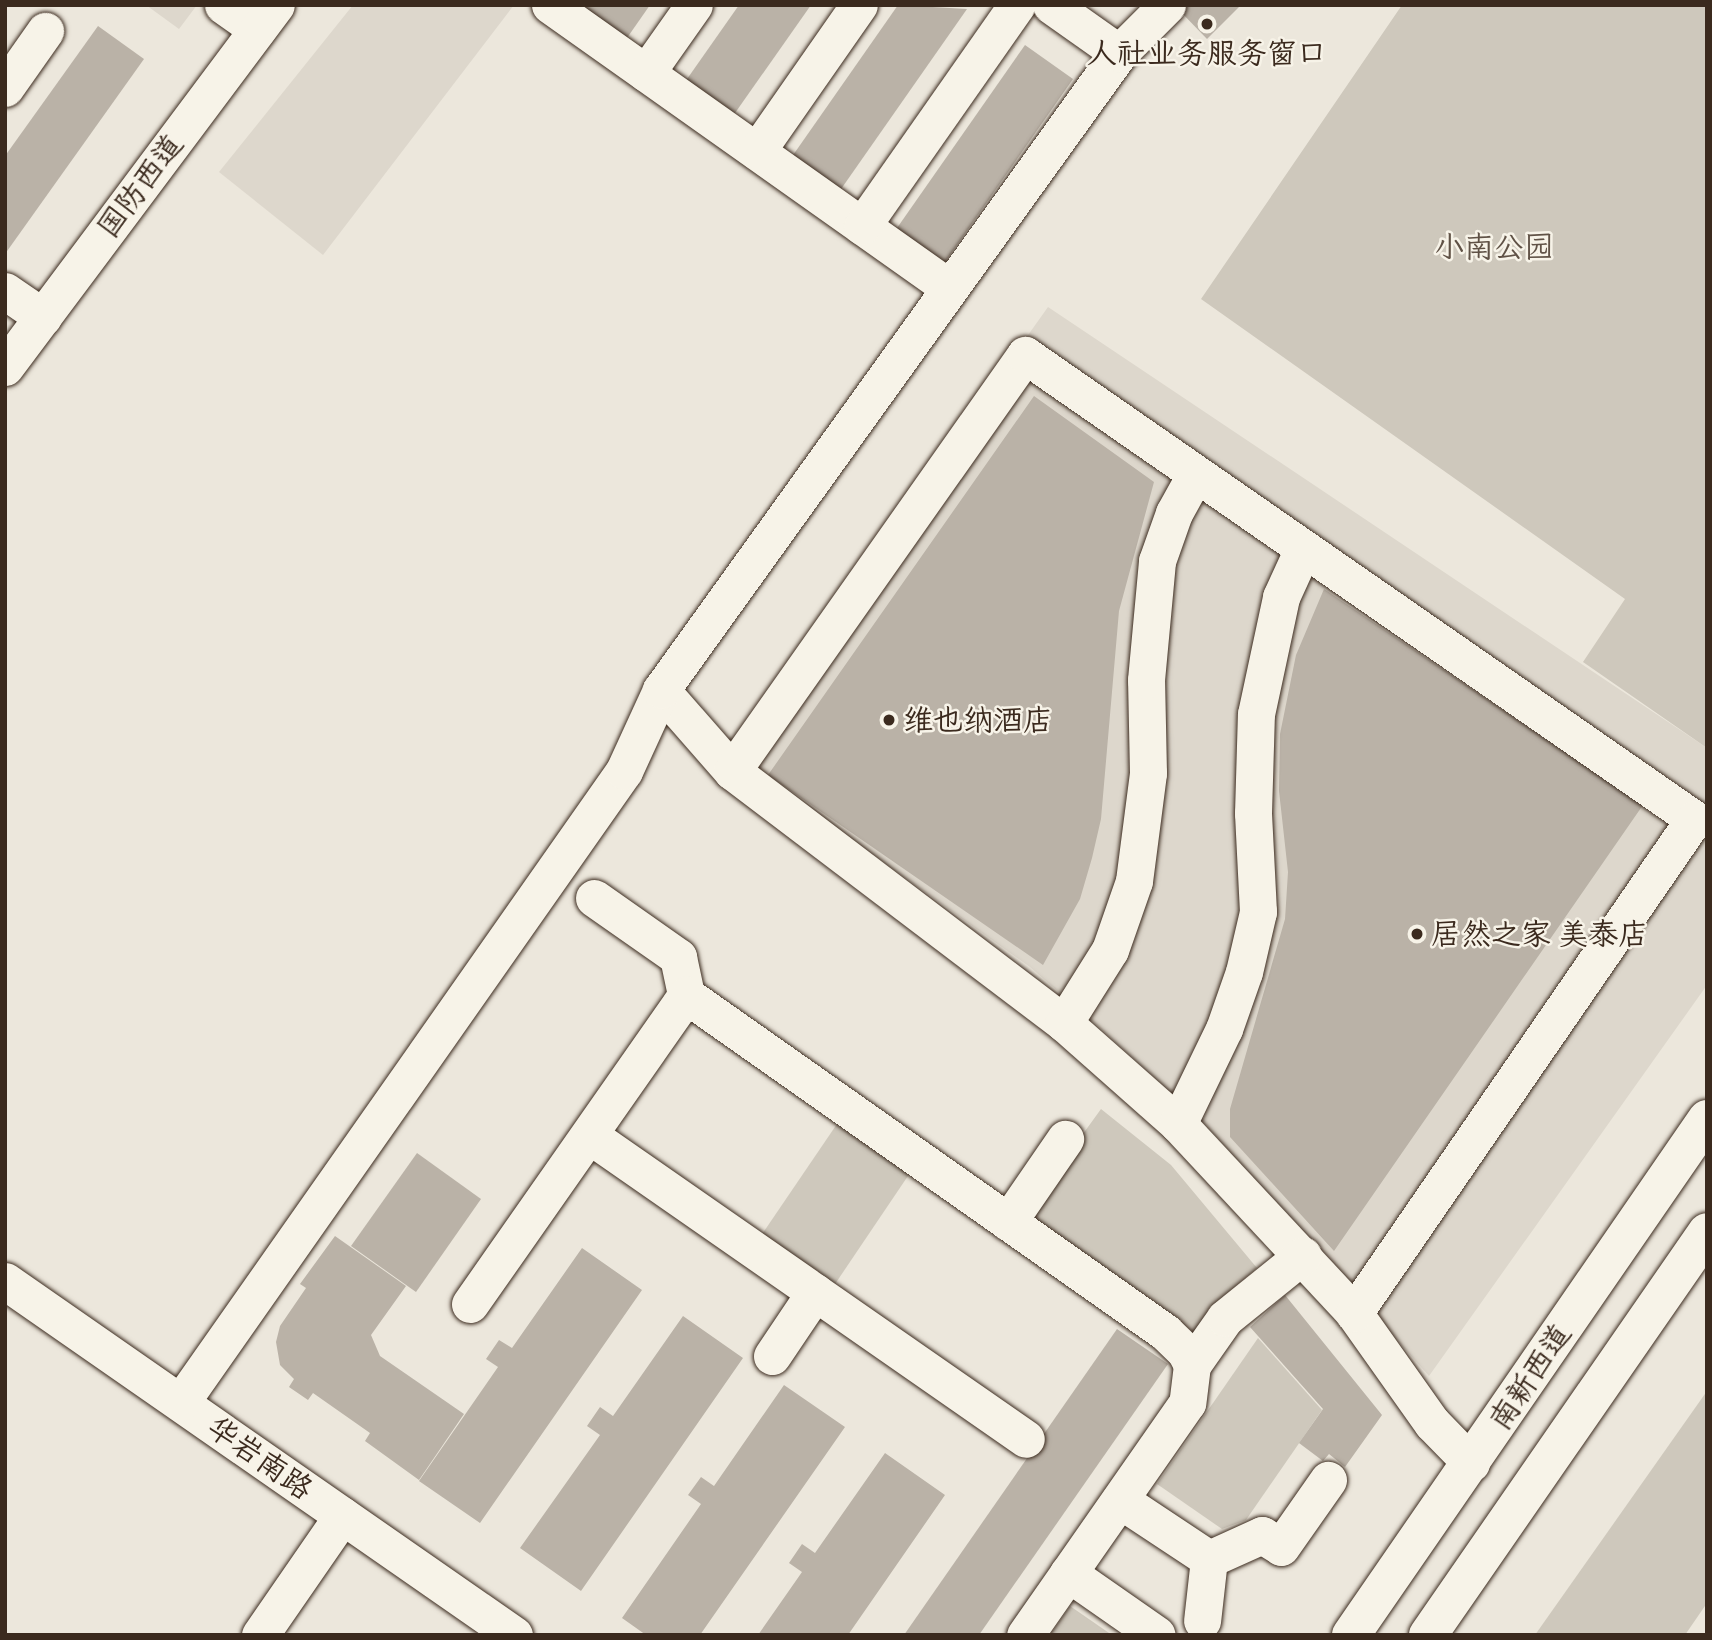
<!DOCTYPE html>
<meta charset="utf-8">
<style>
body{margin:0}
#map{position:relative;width:1712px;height:1640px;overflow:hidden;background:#ece7dc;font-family:Caveat,"LXGW WenKai TC",sans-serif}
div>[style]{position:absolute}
.built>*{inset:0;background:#ddd7cc}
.green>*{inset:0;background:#cec8bc}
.building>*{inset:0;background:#bab2a7}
.roads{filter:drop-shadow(0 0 2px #3b2a1e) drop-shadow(0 0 2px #3b2a1e)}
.minor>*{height:37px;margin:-18.5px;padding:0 18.5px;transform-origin:18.5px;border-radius:18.5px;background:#f7f3e8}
.major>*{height:38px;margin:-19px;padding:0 19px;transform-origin:19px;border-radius:19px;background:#f7f3e8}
.dots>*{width:19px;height:19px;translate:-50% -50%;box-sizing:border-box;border:4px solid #f7f3e8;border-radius:50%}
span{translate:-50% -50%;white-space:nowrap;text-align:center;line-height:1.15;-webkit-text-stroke:5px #f7f3e8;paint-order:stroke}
.poi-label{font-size:30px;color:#3b2a1e}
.left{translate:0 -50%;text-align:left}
.street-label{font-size:30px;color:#3b2a1e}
.park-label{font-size:30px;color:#605246}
.frame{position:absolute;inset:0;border:7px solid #3b2a1e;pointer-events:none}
</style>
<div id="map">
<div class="built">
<i style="clip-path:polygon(146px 5px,197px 5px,179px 29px)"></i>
<i style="clip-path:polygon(353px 5px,514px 5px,323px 255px,219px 172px)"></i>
<i style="clip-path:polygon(1048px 307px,1707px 748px,1707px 985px,1429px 1376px,1207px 1126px,1098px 1026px,1030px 967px,731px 753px)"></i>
</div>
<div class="green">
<i style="clip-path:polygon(1402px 5px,1707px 5px,1707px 748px,1583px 662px,1625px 599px,1201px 299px)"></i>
<i style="clip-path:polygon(1101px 1109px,1171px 1165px,1257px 1268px,1218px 1301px,1195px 1333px,1032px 1216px,1033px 1203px)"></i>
<i style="clip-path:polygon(839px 1121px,912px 1170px,829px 1293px,756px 1243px)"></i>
<i style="clip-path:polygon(1258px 1338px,1322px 1410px,1246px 1520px,1222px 1529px,1157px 1484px)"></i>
<i style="clip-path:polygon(1707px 1391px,1707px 1603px,1685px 1635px,1535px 1635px)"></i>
<i style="clip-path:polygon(1070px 1606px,1112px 1635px,1050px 1635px)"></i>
</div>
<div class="building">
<i style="clip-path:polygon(578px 5px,650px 5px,620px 48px)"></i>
<i style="clip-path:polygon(739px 5px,811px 5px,728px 123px,680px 89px)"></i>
<i style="clip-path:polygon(898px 5px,967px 9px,832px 202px,784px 168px)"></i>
<i style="clip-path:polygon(1182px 5px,1241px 5px,1207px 39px,1178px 9px)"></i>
<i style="clip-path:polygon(98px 26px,144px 59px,5px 254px,5px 156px)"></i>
<i style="clip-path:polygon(1025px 45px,1073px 79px,938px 272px,890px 238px)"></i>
<i style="clip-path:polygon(1034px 396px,1154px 482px,1119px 611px,1101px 819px,1092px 858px,1080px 899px,1043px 965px,768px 775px)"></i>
<i style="clip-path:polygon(1324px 589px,1643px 805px,1334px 1251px,1230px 1137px,1230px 1109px,1285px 919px,1288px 872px,1279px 791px,1280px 734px,1296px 655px)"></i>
<i style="clip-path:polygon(417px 1153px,481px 1199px,416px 1292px,351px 1246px)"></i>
<i style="clip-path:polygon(335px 1236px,406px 1286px,371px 1335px,380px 1356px,464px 1414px,419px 1480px,365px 1441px,370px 1433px,313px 1393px,308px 1400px,289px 1387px,294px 1379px,280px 1365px,276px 1342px,280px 1326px,306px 1288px,300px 1284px)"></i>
<i style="clip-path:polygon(582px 1248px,642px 1290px,480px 1523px,419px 1481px,498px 1367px,486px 1359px,499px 1340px,512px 1348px)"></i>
<i style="clip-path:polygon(1285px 1295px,1382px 1415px,1345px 1467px,1329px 1454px,1323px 1461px,1299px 1443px,1323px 1409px,1250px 1327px)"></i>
<i style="clip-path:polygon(683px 1316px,743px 1358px,581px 1591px,520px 1548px,600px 1435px,587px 1426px,600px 1407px,613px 1416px)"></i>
<i style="clip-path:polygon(1117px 1329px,1168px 1364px,979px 1635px,904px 1635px)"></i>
<i style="clip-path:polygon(784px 1385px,845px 1427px,700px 1635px,646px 1635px,622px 1618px,701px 1504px,688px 1495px,701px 1477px,714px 1486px)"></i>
<i style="clip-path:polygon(885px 1453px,945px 1495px,848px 1635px,758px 1635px,802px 1572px,789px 1563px,802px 1544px,815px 1553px)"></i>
</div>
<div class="roads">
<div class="minor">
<i style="left:223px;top:5px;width:42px;rotate:35.2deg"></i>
<i style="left:550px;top:5px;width:489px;rotate:35.3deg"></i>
<i style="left:1051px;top:5px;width:83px;rotate:35.2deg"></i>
<i style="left:646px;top:73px;width:83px;rotate:-54.8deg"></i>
<i style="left:5px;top:88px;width:70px;rotate:-54.9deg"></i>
<i style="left:757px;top:151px;width:178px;rotate:-55.1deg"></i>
<i style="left:862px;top:226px;width:270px;rotate:-55deg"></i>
<i style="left:5px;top:291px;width:46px;rotate:34.4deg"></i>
<i style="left:5px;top:367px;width:452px;rotate:-53.2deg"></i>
<i style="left:661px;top:690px;width:108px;rotate:48.8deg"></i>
<i style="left:732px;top:771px;width:417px;rotate:37.2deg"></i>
<i style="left:1064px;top:1023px;width:152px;rotate:41.5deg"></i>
<i style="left:1178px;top:1124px;width:258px;rotate:47deg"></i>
<i style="left:1354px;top:1313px;width:135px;rotate:54.7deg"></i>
<i style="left:1432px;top:1423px;width:56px;rotate:45.7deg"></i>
<i style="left:732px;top:771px;width:509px;rotate:-54.84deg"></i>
<i style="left:1025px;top:355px;width:814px;rotate:34.74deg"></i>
<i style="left:1694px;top:819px;width:600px;rotate:124.54deg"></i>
<i style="left:594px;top:898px;width:103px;rotate:35.1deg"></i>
<i style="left:678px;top:957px;width:39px;rotate:78deg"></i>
<i style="left:686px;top:995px;width:586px;rotate:35.13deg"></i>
<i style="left:1165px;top:1332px;width:28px;rotate:44deg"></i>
<i style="left:1185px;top:1351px;width:16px;rotate:63deg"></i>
<i style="left:1192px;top:1365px;width:38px;rotate:97deg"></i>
<i style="left:1187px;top:1403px;width:283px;rotate:124.9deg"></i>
<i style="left:1064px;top:1023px;width:86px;rotate:-57.8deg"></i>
<i style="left:1110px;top:950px;width:73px;rotate:-70.8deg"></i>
<i style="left:1134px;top:881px;width:109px;rotate:-82.6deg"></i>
<i style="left:1148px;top:773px;width:93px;rotate:-91.2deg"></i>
<i style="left:1146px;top:680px;width:120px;rotate:-84.7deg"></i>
<i style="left:1157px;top:561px;width:51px;rotate:-70.5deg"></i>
<i style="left:1174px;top:513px;width:43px;rotate:-61.1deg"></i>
<i style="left:1178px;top:1124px;width:106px;rotate:-64.2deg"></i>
<i style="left:1224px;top:1029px;width:60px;rotate:-70.7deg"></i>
<i style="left:1244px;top:972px;width:62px;rotate:-76.9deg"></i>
<i style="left:1258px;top:912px;width:99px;rotate:-92.9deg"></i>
<i style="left:1253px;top:813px;width:99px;rotate:-88.3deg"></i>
<i style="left:1256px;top:714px;width:120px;rotate:-77.9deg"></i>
<i style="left:1281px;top:597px;width:51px;rotate:-65.5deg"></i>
<i style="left:589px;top:1135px;width:532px;rotate:34.82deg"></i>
<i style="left:1008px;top:1222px;width:101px;rotate:-55.5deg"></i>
<i style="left:5px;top:1281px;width:620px;rotate:34.82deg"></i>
<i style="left:470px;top:1304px;width:377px;rotate:-55deg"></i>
<i style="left:772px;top:1356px;width:77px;rotate:-56.1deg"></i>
<i style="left:1192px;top:1365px;width:57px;rotate:-54.9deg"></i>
<i style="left:1225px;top:1318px;width:100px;rotate:-38.9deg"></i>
<i style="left:181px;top:1402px;width:771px;rotate:-54.93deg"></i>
<i style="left:624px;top:771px;width:89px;rotate:-65.4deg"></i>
<i style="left:661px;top:690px;width:785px;rotate:-54.28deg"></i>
<i style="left:1119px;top:53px;width:68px;rotate:-45deg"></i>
<i style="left:1120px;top:1500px;width:107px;rotate:33.5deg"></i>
<i style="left:1209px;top:1559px;width:62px;rotate:96.4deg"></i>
<i style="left:1209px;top:1559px;width:58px;rotate:-24.4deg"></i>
<i style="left:1262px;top:1535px;width:22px;rotate:32deg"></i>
<i style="left:1281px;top:1547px;width:82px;rotate:-55deg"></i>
<i style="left:1068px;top:1573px;width:108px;rotate:34.9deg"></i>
<i style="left:260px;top:1635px;width:145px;rotate:-55.4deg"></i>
</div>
<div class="major">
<i style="left:1351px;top:1635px;width:627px;rotate:-55.4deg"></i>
<i style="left:1428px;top:1635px;width:490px;rotate:-55.3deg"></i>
</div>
</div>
<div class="dots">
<i style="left:1207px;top:24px;background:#3b2a1e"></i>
<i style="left:889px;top:720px;background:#3b2a1e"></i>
<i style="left:1417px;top:934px;background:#3b2a1e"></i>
</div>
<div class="poi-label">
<span style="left:1207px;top:53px">人社业务服务窗口</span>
<span class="left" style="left:903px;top:720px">维也纳酒店</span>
<span class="left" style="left:1431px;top:934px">居然之家 美泰店</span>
</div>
<div class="street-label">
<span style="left:140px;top:186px;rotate:-53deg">国防西道</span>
<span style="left:1530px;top:1377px;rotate:-56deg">南新西道</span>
<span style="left:260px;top:1458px;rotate:35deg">华岩南路</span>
</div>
<div class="park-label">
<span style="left:1494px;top:247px">小南公园</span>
</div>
<div class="frame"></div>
</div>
